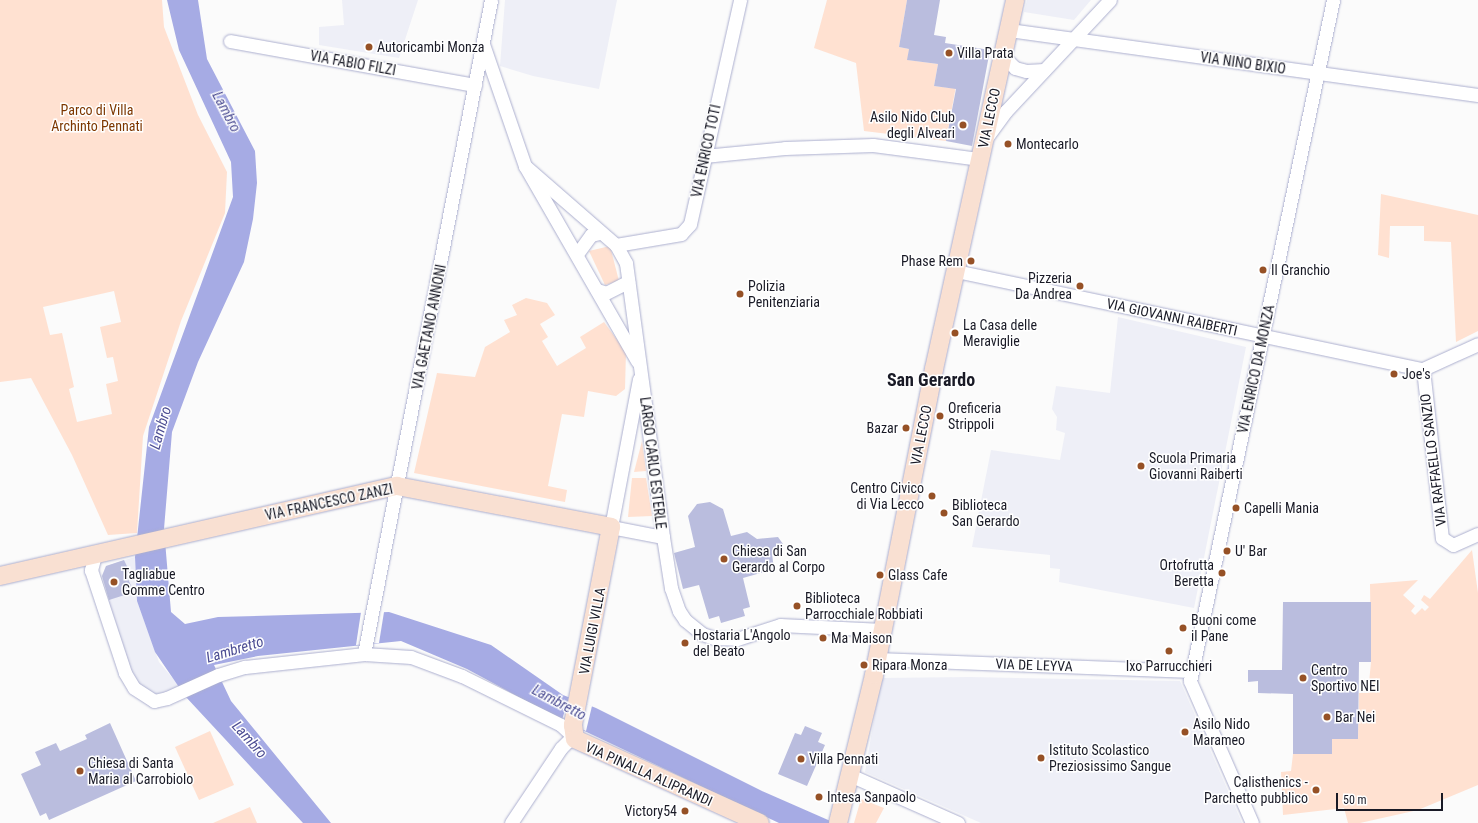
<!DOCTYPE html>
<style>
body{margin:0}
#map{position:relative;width:1478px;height:823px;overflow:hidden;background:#fbfbfb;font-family:"Roboto Condensed",sans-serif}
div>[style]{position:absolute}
.built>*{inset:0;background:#eeeff7}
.green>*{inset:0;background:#ffe1d1}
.water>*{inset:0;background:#a6abe4}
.pier>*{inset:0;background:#fbfbfb}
.building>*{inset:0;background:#babdde}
.roads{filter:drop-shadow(0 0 1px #acafcf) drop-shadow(0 0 1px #acafcf)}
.street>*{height:13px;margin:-6.5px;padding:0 6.5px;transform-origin:6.5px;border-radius:6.5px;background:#fff}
.secondary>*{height:18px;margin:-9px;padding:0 9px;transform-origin:9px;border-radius:9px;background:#f9e0d2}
.dots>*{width:11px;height:11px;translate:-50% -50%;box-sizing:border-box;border:2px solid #fff;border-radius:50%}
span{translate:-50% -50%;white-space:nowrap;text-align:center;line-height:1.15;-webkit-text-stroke:3px #fff;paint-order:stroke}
.poi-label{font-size:14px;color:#191a26}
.left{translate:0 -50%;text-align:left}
.right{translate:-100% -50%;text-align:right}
.street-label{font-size:14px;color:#191a26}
.park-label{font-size:14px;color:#7d3700}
.water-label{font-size:15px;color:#4c4d93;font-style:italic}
.district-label{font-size:18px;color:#191a26;font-weight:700}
.scale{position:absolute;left:1336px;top:793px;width:107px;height:18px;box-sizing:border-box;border:2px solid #191a26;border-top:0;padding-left:5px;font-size:12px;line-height:14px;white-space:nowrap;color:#191a26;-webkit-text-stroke:3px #fff;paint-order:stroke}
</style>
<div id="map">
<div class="built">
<i style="clip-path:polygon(342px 0,418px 0,399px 58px,319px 45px,319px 27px,344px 25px)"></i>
<i style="clip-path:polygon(505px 0,617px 0,599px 89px,533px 76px,500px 66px)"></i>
<i style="clip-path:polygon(1027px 0,1091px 0,1074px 20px,1024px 12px)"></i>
<i style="clip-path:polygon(1118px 317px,1246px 347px,1194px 608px,1059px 582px,1060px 569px,1050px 568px,1050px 555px,972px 547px,991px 450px,1060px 460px,1065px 433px,1056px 430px,1057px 417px,1052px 409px,1056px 386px,1110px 393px)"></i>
<i style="clip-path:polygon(135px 557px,137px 601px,159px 662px,181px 688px,153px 695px,133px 679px,98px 584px,106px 566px)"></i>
<i style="clip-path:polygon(970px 677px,1180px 681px,1242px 823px,981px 823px,865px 772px,881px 678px)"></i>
</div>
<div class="green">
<i style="clip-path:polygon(evenodd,0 0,162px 0,164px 27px,198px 115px,227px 172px,225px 213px,181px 321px,143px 436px,137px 533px,108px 535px,72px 455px,31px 378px,0 382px,0 0,114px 291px,121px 322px,100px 327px,107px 358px,113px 357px,118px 381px,106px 384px,112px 414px,77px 422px,69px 389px,74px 387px,62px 333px,50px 335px,43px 307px,114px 291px)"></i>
<i style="clip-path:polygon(827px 0,907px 0,899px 47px,909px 49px,908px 60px,938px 64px,934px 86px,951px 88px,956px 86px,946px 141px,864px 131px,856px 63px,814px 48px)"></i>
<i style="clip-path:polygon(1381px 194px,1478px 215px,1478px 331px,1456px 342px,1451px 242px,1424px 241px,1424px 226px,1390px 226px,1389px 258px,1378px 255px)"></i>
<i style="clip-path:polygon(610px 246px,619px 281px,605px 285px,589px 251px)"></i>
<i style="clip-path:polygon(526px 298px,547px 303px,555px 315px,540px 324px,548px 337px,542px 341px,557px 366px,586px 348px,580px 337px,604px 322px,626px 352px,625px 389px,616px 396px,588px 391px,584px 417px,562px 414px,548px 486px,567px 490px,565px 502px,414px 473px,437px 373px,475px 377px,485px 347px,510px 332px,504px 320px,517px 315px,512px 305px)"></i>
<i style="clip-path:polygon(642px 441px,646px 471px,634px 472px)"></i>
<i style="clip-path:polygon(632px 478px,646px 478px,652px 516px,628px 517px)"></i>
<i style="clip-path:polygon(1472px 550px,1478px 593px,1478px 785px,1418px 810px,1360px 823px,1348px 823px,1344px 808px,1283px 815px,1281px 772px,1291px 771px,1293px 754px,1332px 754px,1332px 739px,1358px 739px,1359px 693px,1368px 693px,1371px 662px,1370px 584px,1418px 580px,1403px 595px,1415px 606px,1411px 611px,1415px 615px,1422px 608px,1425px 611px,1429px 607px,1421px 600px,1424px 595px,1430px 599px)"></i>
<i style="clip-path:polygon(210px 731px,234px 785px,199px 800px,175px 747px)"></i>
<i style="clip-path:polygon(861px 799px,884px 808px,876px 823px,854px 823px)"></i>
<i style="clip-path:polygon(250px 807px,257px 823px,213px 823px)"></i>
</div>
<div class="water">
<i style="clip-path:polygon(167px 0,198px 0,207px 59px,255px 151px,257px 183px,253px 219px,244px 262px,198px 362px,172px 432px,164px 529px,171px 612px,185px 624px,218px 617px,389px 612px,491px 645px,563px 695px,596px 708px,762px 791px,835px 823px,779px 823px,559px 719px,467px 669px,401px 641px,258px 656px,214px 665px,231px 701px,331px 823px,303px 823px,185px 696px,155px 652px,137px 601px,135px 557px,149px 427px,233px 197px,231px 162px,179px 50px)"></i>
</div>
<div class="pier">
<i style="clip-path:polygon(361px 612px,384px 612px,379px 643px,356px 645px)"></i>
<i style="clip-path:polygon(569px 697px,592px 706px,586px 731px,562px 720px)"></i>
</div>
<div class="building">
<i style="clip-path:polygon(907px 0,940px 0,934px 35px,946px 37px,945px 43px,990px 50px,972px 146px,946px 141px,956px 89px,934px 86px,938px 64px,907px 60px,909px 49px,899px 47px)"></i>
<i style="clip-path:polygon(710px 502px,723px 509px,731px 536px,747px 532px,757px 539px,778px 537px,783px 544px,781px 551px,772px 554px,774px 569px,743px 578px,750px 607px,743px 609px,745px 616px,721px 623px,719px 616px,709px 619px,699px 585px,683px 589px,674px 553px,695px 547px,688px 516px,697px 504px)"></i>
<i style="clip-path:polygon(124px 560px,132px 577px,128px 579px,134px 592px,109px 600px,102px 576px,106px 566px)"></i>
<i style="clip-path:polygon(1283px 602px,1371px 602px,1371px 662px,1359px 662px,1358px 739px,1332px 739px,1332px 754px,1293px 754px,1293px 694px,1258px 693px,1258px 681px,1248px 682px,1248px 670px,1282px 670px)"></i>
<i style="clip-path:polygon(110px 723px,136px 781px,49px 820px,46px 813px,40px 816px,21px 774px,41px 765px,35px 752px,56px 743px,60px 751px,87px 739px,85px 735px)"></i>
<i style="clip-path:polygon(805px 726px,822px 733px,818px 742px,825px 745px,807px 786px,778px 774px,795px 733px,801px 735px)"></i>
</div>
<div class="roads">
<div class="street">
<i style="left:1009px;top:30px;width:473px;rotate:7.9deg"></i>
<i style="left:230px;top:41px;width:249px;rotate:10.2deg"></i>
<i style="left:483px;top:44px;width:129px;rotate:71deg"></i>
<i style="left:525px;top:166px;width:225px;rotate:60.1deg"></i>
<i style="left:1003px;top:56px;width:17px;rotate:45deg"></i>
<i style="left:1015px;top:68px;width:11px;rotate:15deg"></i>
<i style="left:1026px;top:71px;width:18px;rotate:-3deg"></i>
<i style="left:987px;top:137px;width:32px;rotate:-54deg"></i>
<i style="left:1006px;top:111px;width:152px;rotate:-46.9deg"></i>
<i style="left:704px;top:156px;width:81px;rotate:-5.6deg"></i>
<i style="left:785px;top:148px;width:88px;rotate:-2deg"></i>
<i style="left:873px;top:145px;width:108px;rotate:7.5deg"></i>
<i style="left:525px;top:166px;width:121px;rotate:41deg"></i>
<i style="left:616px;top:245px;width:21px;rotate:61deg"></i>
<i style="left:626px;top:263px;width:276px;rotate:82.3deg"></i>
<i style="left:663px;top:537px;width:52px;rotate:81.1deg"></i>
<i style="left:671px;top:588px;width:24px;rotate:71deg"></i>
<i style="left:679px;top:611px;width:11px;rotate:56deg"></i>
<i style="left:685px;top:620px;width:22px;rotate:39deg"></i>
<i style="left:702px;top:634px;width:13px;rotate:18deg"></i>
<i style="left:714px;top:638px;width:23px;rotate:2deg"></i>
<i style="left:737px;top:639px;width:45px;rotate:-18deg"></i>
<i style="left:780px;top:625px;width:103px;rotate:2.8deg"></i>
<i style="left:616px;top:245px;width:66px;rotate:-9.6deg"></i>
<i style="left:681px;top:234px;width:13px;rotate:-48deg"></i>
<i style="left:690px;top:224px;width:230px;rotate:-77.4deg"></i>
<i style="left:577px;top:254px;width:24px;rotate:-54deg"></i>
<i style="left:591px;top:235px;width:9px;rotate:-13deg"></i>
<i style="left:956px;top:271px;width:477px;rotate:11.9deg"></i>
<i style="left:1423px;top:369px;width:60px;rotate:-24.4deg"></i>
<i style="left:597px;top:290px;width:9px;rotate:18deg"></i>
<i style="left:606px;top:293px;width:25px;rotate:-27deg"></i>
<i style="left:1423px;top:369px;width:170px;rotate:83.6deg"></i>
<i style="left:1442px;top:538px;width:13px;rotate:32deg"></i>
<i style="left:1453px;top:545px;width:27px;rotate:-24deg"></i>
<i style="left:639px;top:379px;width:151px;rotate:100.7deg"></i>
<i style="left:611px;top:527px;width:53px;rotate:10.9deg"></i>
<i style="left:95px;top:555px;width:16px;rotate:105deg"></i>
<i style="left:91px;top:570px;width:108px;rotate:71.7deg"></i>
<i style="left:125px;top:673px;width:17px;rotate:59deg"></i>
<i style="left:134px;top:688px;width:24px;rotate:33deg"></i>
<i style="left:154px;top:701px;width:13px;rotate:-13deg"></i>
<i style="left:167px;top:698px;width:56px;rotate:-24.3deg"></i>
<i style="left:218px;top:675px;width:28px;rotate:-17deg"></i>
<i style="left:245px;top:667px;width:120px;rotate:-6.2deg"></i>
<i style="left:364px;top:654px;width:47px;rotate:3.7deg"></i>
<i style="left:411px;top:657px;width:54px;rotate:20.4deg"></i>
<i style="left:462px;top:676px;width:110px;rotate:26.3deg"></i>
<i style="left:561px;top:725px;width:16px;rotate:43deg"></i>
<i style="left:573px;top:736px;width:17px;rotate:135deg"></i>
<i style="left:561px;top:748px;width:90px;rotate:123.7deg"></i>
<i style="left:364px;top:654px;width:666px;rotate:-79.01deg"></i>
<i style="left:877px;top:659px;width:315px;rotate:2.2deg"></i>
<i style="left:852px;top:776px;width:116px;rotate:23.9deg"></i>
<i style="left:1252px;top:823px;width:155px;rotate:-113.6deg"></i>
<i style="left:1190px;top:681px;width:696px;rotate:-78.14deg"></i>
</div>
<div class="secondary">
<i style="left:0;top:576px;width:407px;rotate:-12.8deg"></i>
<i style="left:397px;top:486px;width:218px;rotate:10.8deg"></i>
<i style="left:611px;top:527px;width:202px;rotate:100.9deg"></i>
<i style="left:573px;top:725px;width:14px;rotate:82deg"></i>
<i style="left:575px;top:739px;width:203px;rotate:24.4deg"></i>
<i style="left:838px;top:823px;width:152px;rotate:-76.3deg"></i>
<i style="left:874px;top:675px;width:312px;rotate:-78.9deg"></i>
<i style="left:934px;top:369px;width:378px;rotate:-77.6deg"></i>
</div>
</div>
<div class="dots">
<i style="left:369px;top:47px;background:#965126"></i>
<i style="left:949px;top:53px;background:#965126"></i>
<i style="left:963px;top:125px;background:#965126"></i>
<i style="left:1008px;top:144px;background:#965126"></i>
<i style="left:971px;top:261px;background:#965126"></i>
<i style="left:1263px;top:270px;background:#965126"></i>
<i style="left:1080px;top:286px;background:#965126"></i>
<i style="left:740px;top:294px;background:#965126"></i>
<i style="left:955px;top:333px;background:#965126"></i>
<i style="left:1394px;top:374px;background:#965126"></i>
<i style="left:940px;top:416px;background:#965126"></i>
<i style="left:906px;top:428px;background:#965126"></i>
<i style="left:1141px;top:466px;background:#965126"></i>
<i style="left:932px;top:496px;background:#965126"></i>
<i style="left:1236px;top:508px;background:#965126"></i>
<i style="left:944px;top:513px;background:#965126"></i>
<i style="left:1227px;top:551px;background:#965126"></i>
<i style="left:724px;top:559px;background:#965126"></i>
<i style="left:1222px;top:573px;background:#965126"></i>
<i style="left:880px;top:575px;background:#965126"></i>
<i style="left:114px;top:582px;background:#965126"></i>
<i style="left:797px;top:606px;background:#965126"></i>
<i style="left:1183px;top:628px;background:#965126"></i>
<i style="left:823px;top:638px;background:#965126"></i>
<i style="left:685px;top:643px;background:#965126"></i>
<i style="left:1169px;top:651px;background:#965126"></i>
<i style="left:864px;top:665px;background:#965126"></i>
<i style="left:1303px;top:678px;background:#965126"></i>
<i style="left:1327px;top:717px;background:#965126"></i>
<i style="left:1185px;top:732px;background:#965126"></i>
<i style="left:1041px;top:758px;background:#965126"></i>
<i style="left:801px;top:759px;background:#965126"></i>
<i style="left:80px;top:771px;background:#965126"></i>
<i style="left:1316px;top:790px;background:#965126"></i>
<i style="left:819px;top:797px;background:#965126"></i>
<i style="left:685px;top:811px;background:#965126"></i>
</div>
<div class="poi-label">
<span class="left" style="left:377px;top:47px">Autoricambi Monza</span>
<span class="left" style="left:957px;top:53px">Villa Prata</span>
<span class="right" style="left:955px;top:125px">Asilo Nido Club<br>degli Alveari</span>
<span class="left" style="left:1016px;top:144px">Montecarlo</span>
<span class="right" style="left:963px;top:261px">Phase Rem</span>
<span class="left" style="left:1271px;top:270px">Il Granchio</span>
<span class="right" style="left:1072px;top:286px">Pizzeria<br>Da Andrea</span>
<span class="left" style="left:748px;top:294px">Polizia<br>Penitenziaria</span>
<span class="left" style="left:963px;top:333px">La Casa delle<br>Meraviglie</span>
<span class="left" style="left:1402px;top:374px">Joe's</span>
<span class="left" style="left:948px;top:416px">Oreficeria<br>Strippoli</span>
<span class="right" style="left:898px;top:428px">Bazar</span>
<span class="left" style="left:1149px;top:466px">Scuola Primaria<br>Giovanni Raiberti</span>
<span class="right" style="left:924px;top:496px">Centro Civico<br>di Via Lecco</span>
<span class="left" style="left:952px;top:513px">Biblioteca<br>San Gerardo</span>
<span class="left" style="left:1244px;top:508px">Capelli Mania</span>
<span class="left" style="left:732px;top:559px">Chiesa di San<br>Gerardo al Corpo</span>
<span class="left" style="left:1235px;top:551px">U' Bar</span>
<span class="right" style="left:1214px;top:573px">Ortofrutta<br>Beretta</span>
<span class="left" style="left:122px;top:582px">Tagliabue<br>Gomme Centro</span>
<span class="left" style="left:888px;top:575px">Glass Cafe</span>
<span class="left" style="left:805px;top:606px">Biblioteca<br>Parrocchiale Robbiati</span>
<span class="left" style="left:1191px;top:628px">Buoni come<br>il Pane</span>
<span class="left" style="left:693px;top:643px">Hostaria L'Angolo<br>del Beato</span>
<span class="left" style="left:831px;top:638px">Ma Maison</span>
<span class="left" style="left:872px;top:665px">Ripara Monza</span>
<span style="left:1169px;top:666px">Ixo Parrucchieri</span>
<span class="left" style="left:1311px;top:678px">Centro<br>Sportivo NEI</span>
<span class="left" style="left:1335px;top:717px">Bar Nei</span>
<span class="left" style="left:1193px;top:732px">Asilo Nido<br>Marameo</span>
<span class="left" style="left:1049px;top:758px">Istituto Scolastico<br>Preziosissimo Sangue</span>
<span class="left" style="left:809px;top:759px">Villa Pennati</span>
<span class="left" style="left:88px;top:771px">Chiesa di Santa<br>Maria al Carrobiolo</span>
<span class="right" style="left:1308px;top:790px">Calisthenics -<br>Parchetto pubblico</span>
<span class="left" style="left:827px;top:797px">Intesa Sanpaolo</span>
<span class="right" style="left:677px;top:811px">Victory54</span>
</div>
<div class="street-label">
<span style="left:353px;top:63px;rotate:10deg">VIA FABIO FILZI</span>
<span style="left:1243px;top:63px;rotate:8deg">VIA NINO BIXIO</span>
<span style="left:989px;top:118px;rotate:-78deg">VIA LECCO</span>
<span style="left:706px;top:151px;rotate:-78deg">VIA ENRICO TOTI</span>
<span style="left:1172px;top:317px;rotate:12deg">VIA GIOVANNI RAIBERTI</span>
<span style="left:429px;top:327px;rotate:-79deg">VIA GAETANO ANNONI</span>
<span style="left:1256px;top:369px;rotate:-78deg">VIA ENRICO DA MONZA</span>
<span style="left:921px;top:435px;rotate:-79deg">VIA LECCO</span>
<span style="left:1433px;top:460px;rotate:-97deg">VIA RAFFAELLO SANZIO</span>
<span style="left:653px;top:463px;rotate:83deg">LARGO CARLO ESTERLE</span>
<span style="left:329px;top:502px;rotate:-12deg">VIA FRANCESCO ZANZI</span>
<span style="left:592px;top:631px;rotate:-79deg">VIA LUIGI VILLA</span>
<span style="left:1034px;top:665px;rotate:2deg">VIA DE LEYVA</span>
<span style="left:649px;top:774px;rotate:24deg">VIA PINALLA ALIPRANDI</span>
</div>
<div class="park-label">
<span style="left:97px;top:118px">Parco di Villa<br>Archinto Pennati</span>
</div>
<div class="water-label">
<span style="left:226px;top:112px;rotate:62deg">Lambro</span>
<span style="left:161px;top:428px;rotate:-74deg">Lambro</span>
<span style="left:235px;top:650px;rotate:-17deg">Lambretto</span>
<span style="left:559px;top:703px;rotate:28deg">Lambretto</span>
<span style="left:249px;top:740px;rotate:48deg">Lambro</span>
</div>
<div class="district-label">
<span style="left:931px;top:380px">San Gerardo</span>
</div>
<div class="scale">50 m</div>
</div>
